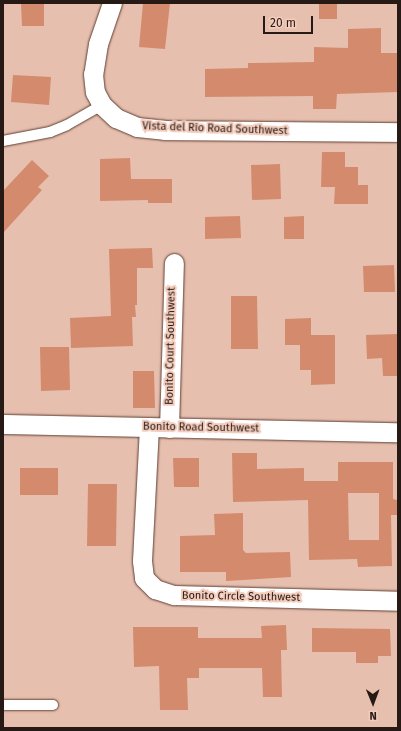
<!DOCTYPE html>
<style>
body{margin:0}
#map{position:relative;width:401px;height:731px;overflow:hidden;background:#e6bfaf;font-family:"Fira Sans",sans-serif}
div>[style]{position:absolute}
.building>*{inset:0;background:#d48b6d}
.roads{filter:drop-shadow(0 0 1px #5f3f32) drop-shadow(0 0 1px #5f3f32)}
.lane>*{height:10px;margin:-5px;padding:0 5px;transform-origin:5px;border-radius:5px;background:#fff}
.street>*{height:19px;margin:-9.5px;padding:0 9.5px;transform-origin:9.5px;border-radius:9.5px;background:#fff}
span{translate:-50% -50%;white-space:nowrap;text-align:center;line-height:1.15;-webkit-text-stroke:4px #f3ccbc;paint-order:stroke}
.street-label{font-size:11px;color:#271914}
.frame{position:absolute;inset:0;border:4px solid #271914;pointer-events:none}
.north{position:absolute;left:353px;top:683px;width:40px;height:40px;-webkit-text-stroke:3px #f3ccbc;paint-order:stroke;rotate:179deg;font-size:11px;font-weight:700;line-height:16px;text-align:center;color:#271914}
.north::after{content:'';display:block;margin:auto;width:14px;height:18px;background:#271914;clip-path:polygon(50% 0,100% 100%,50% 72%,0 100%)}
.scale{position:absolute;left:263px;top:16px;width:50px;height:18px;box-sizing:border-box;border:2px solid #271914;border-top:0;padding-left:5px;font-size:12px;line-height:14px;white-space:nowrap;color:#271914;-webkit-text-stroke:3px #f3ccbc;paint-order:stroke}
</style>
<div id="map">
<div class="building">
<i style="clip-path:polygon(21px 3px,44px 3px,44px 26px,22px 26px)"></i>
<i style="clip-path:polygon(143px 3px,170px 3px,165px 49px,139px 47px)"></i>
<i style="clip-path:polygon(319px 3px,337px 3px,337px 19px,319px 19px)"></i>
<i style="clip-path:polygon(381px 28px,381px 53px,398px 53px,398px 92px,337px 94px,336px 109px,313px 109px,313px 96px,205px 97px,205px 69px,248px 68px,248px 63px,314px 62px,314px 47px,348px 48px,348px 29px)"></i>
<i style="clip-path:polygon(13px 75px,51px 77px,49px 105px,11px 102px)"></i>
<i style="clip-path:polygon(322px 152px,345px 152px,345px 167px,358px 167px,358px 185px,368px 185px,368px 204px,334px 204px,335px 187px,321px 187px)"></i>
<i style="clip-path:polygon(130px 158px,131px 179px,172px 179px,172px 203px,148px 203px,148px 200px,100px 201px,100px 159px)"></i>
<i style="clip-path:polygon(32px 160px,49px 176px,38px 187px,42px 190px,3px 233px,3px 191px)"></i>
<i style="clip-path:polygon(280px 164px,281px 199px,252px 200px,251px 165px)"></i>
<i style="clip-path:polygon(240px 216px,241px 238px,205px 239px,205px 217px)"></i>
<i style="clip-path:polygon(304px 216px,304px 239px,284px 239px,284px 217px)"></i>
<i style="clip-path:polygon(152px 248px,153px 268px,137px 268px,137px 305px,135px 305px,136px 317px,132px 317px,133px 346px,71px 348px,70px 318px,111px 316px,109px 249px)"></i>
<i style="clip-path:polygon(394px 265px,395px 292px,364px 292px,363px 266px)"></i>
<i style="clip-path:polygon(231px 296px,257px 296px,258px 349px,231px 349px)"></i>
<i style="clip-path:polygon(311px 318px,311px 335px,335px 335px,335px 384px,311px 385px,311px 370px,300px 370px,300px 345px,285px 345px,285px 319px)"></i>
<i style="clip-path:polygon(398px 334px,398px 376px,383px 376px,382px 358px,367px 359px,366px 335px)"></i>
<i style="clip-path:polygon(40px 347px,69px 347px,70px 390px,41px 391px)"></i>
<i style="clip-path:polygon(133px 371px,154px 371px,155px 408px,133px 408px)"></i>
<i style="clip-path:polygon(evenodd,232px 453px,257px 453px,257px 469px,304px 468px,304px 481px,338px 481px,338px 462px,393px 462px,393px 499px,397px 500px,397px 515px,391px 515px,392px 566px,358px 567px,357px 559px,309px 560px,308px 500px,233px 502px,232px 453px,348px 493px,379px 493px,379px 540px,349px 540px,348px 493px)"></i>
<i style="clip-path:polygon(173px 458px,199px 458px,199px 487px,174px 487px)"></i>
<i style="clip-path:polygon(20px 468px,58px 468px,58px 495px,20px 495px)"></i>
<i style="clip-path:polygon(88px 484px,117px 484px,116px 546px,87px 546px)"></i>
<i style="clip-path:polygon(243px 513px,243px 550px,246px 553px,290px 552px,291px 577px,226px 581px,226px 572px,180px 572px,180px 536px,215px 535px,214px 514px)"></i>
<i style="clip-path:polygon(286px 625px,287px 650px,281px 650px,282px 697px,263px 697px,262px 668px,199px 668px,199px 678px,187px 678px,188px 710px,160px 710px,159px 666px,134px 667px,133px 627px,198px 627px,198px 638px,262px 638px,261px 626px)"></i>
<i style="clip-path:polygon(312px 628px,390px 629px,391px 656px,378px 656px,378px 663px,356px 663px,356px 652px,312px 652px)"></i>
</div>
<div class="roads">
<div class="lane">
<i style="left:3px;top:141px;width:48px;rotate:-10.8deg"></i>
<i style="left:50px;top:132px;width:18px;rotate:-22deg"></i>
<i style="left:67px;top:125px;width:40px;rotate:-29.7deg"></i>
<i style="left:3px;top:705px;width:50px"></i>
</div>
<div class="street">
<i style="left:112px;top:3px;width:43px;rotate:108.9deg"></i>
<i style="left:98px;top:44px;width:30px;rotate:99deg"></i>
<i style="left:93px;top:74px;width:18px;rotate:84deg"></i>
<i style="left:95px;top:92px;width:15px;rotate:62deg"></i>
<i style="left:102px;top:105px;width:19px;rotate:43deg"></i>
<i style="left:116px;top:118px;width:23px;rotate:23deg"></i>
<i style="left:137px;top:127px;width:27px;rotate:6deg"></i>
<i style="left:164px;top:130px;width:234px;rotate:0.5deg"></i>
<i style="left:3px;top:424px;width:395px;rotate:1.2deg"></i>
<i style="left:149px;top:427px;width:134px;rotate:93deg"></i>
<i style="left:142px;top:561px;width:17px;rotate:83deg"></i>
<i style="left:144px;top:578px;width:16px;rotate:45deg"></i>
<i style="left:155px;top:589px;width:20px;rotate:18deg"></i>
<i style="left:174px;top:595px;width:224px;rotate:1.5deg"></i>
<i style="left:169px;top:428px;width:165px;rotate:-88.3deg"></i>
</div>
</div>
<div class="street-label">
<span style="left:215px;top:129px;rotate:2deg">Vista del Rio Road Southwest</span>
<span style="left:171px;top:346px;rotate:-89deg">Bonito Court Southwest</span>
<span style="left:201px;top:428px;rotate:1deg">Bonito Road Southwest</span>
<span style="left:241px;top:597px;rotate:1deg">Bonito Circle Southwest</span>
</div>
<div class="frame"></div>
<div class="north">N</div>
<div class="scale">20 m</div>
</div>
